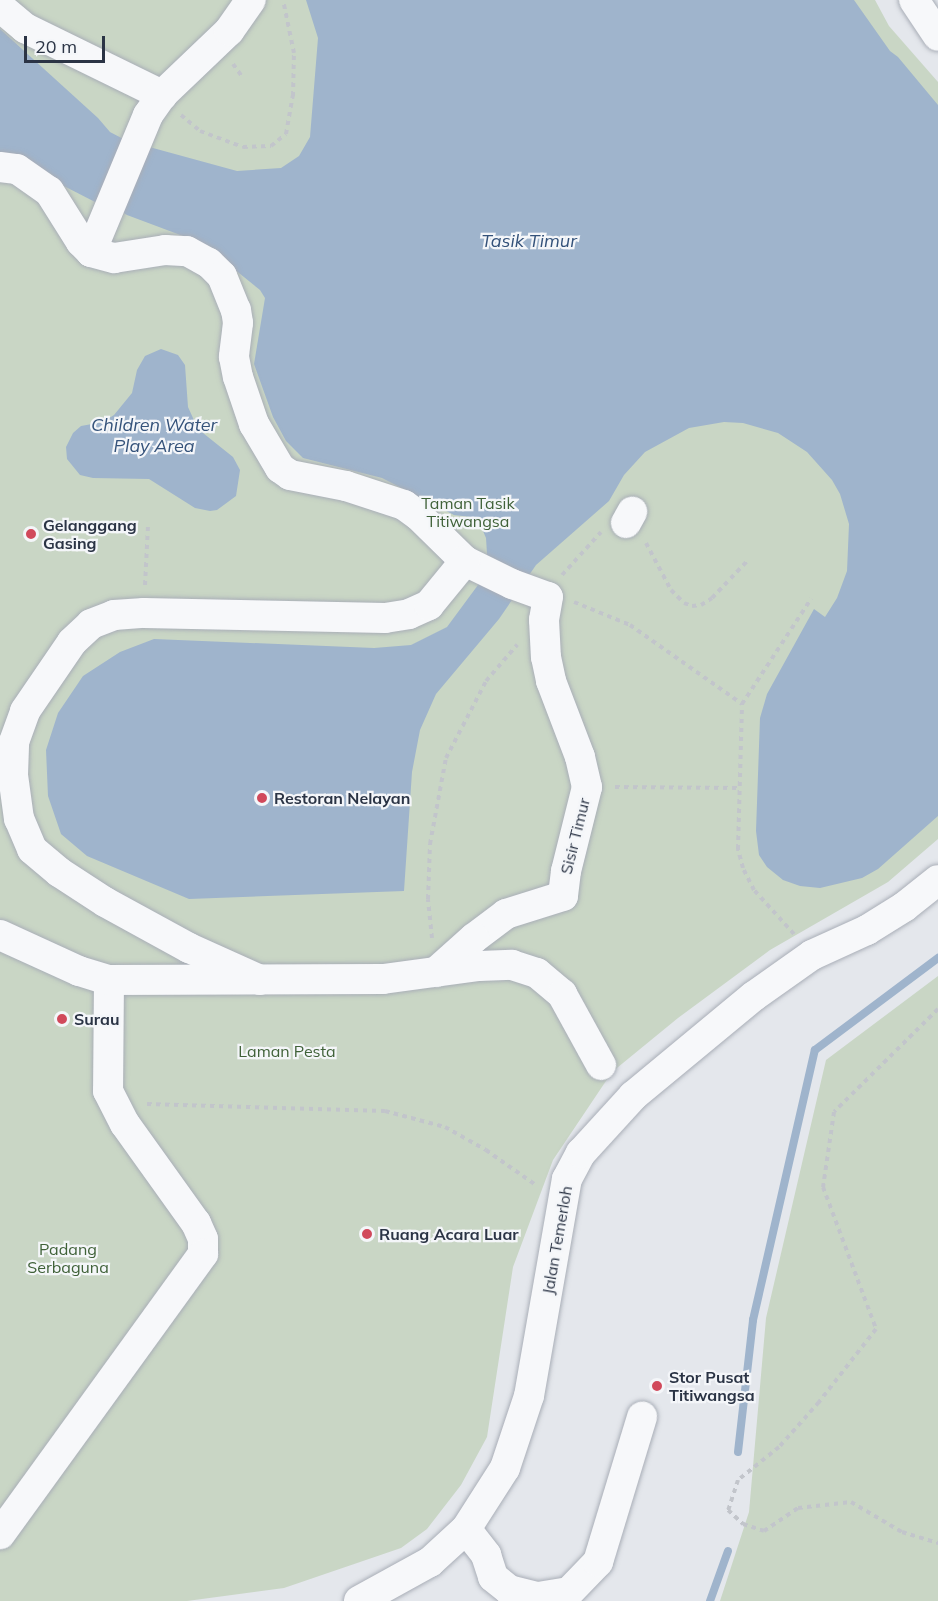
<!DOCTYPE html>
<style>
body{margin:0}
#map{position:relative;width:938px;height:1601px;overflow:hidden;background:#e4e7ec;font-family:Mulish,sans-serif}
div>[style]{position:absolute}
.green>*{inset:0;background:#c9d6c5}
.water>*{inset:0;background:#9fb4cc}
.stream>*{height:8px;margin:-4px;padding:0 4px;transform-origin:4px;border-radius:4px;background:#9fb4cc}
.path>*{height:4px;margin-top:-2px;transform-origin:0;background:repeating-linear-gradient(90deg,#c2c5cb 0 4.5px,transparent 0 9px)}
.roads{filter:drop-shadow(0 0 2px #a9aeb7) drop-shadow(0 0 2px #a9aeb7)}
.minor>*{height:30px;margin:-15px;padding:0 15px;transform-origin:15px;border-radius:15px;background:#f7f8fa}
.dots>*{width:16px;height:16px;translate:-50% -50%;box-sizing:border-box;border:3px solid #f4f6f9;border-radius:50%}
span{translate:-50% -50%;white-space:nowrap;text-align:center;line-height:1.15;-webkit-text-stroke:4.5px #f4f6f9;paint-order:stroke}
.park-label{font-size:16px;color:#3f6138}
.poi-label{font-size:16px;color:#2b3445;font-weight:700}
.left{translate:0 -50%;text-align:left}
.street-label{font-size:16px;color:#2b3445}
.water-label{font-size:18px;color:#34527a;font-style:italic}
.scale{position:absolute;left:24px;top:36px;width:81px;height:27px;box-sizing:border-box;border:3px solid #2b3445;border-top:0;padding-left:8px;font-size:18px;line-height:21px;white-space:nowrap;color:#2b3445;-webkit-text-stroke:4px #f4f6f9;paint-order:stroke}
</style>
<div id="map">
<div class="green">
<i style="clip-path:polygon(0 0,875px 0,889px 26px,938px 82px,938px 839px,888px 882px,770px 950px,678px 1018px,612px 1072px,553px 1160px,513px 1267px,487px 1437px,461px 1485px,427px 1529px,401px 1548px,284px 1588px,187px 1601px,0 1601px)"></i>
<i style="clip-path:polygon(938px 976px,938px 1601px,720px 1601px,749px 1512px,766px 1318px,826px 1060px)"></i>
</div>
<div class="water">
<i style="clip-path:polygon(306px 0,854px 0,890px 51px,898px 57px,938px 105px,938px 816px,878px 869px,862px 878px,820px 888px,800px 886px,783px 880px,767px 867px,759px 855px,756px 831px,760px 718px,767px 694px,814px 609px,825px 617px,837px 598px,847px 571px,849px 524px,840px 494px,832px 480px,807px 452px,778px 433px,743px 423px,724px 422px,689px 428px,645px 452px,624px 475px,609px 501px,536px 565px,499px 619px,436px 694px,420px 730px,412px 772px,404px 891px,189px 899px,87px 856px,61px 834px,48px 796px,46px 750px,58px 713px,83px 676px,120px 652px,154px 639px,374px 648px,411px 645px,447px 627px,478px 585px,487px 554px,486px 538px,480px 524px,471px 517px,454px 515px,382px 478px,303px 458px,286px 441px,273px 417px,254px 364px,265px 298px,260px 290px,213px 252px,191px 239px,127px 215px,119px 210px,142px 145px,237px 171px,281px 168px,299px 156px,310px 137px,318px 38px)"></i>
<i style="clip-path:polygon(0 29px,98px 118px,110px 132px,129px 142px,97px 203px,21px 164px,0 159px)"></i>
<i style="clip-path:polygon(161px 349px,178px 355px,185px 365px,188px 407px,198px 429px,233px 457px,240px 470px,236px 496px,217px 510px,210px 511px,195px 508px,149px 479px,93px 478px,80px 475px,67px 459px,66px 447px,73px 433px,81px 426px,103px 422px,114px 415px,132px 393px,137px 370px,145px 356px)"></i>
</div>
<div class="stream">
<i style="left:738px;top:1452px;width:133px;rotate:-83.5deg"></i>
<i style="left:753px;top:1320px;width:277px;rotate:-77.1deg"></i>
<i style="left:815px;top:1050px;width:154px;rotate:-36.8deg"></i>
<i style="left:710px;top:1601px;width:53px;rotate:-70.2deg"></i>
</div>
<div class="path">
<i style="left:233px;top:64px;width:14px;rotate:54deg"></i>
<i style="left:181px;top:115px;width:25px;rotate:40deg"></i>
<i style="left:200px;top:131px;width:46px;rotate:20.4deg"></i>
<i style="left:243px;top:147px;width:28px;rotate:-2deg"></i>
<i style="left:271px;top:146px;width:19px;rotate:-39deg"></i>
<i style="left:286px;top:134px;width:39px;rotate:-80deg"></i>
<i style="left:293px;top:96px;width:43px;rotate:-88.7deg"></i>
<i style="left:294px;top:53px;width:54px;rotate:-101.7deg"></i>
<i style="left:646px;top:543px;width:53px;rotate:62deg"></i>
<i style="left:671px;top:590px;width:18px;rotate:45deg"></i>
<i style="left:684px;top:603px;width:9px;rotate:21deg"></i>
<i style="left:692px;top:606px;width:9px;rotate:-6deg"></i>
<i style="left:701px;top:605px;width:13px;rotate:-32deg"></i>
<i style="left:712px;top:598px;width:52px;rotate:-46.5deg"></i>
<i style="left:562px;top:575px;width:58px;rotate:-47.8deg"></i>
<i style="left:145px;top:585px;width:59px;rotate:-87.1deg"></i>
<i style="left:574px;top:602px;width:61px;rotate:22.3deg"></i>
<i style="left:630px;top:625px;width:137px;rotate:35.2deg"></i>
<i style="left:615px;top:787px;width:125px;rotate:0.5deg"></i>
<i style="left:794px;top:934px;width:59px;rotate:-132.3deg"></i>
<i style="left:754px;top:890px;width:25px;rotate:-117deg"></i>
<i style="left:743px;top:868px;width:20px;rotate:-105deg"></i>
<i style="left:738px;top:849px;width:145px;rotate:-88.4deg"></i>
<i style="left:742px;top:704px;width:126px;rotate:-56.7deg"></i>
<i style="left:432px;top:938px;width:39px;rotate:-96deg"></i>
<i style="left:428px;top:899px;width:55px;rotate:-87.9deg"></i>
<i style="left:430px;top:844px;width:87px;rotate:-79.5deg"></i>
<i style="left:446px;top:758px;width:87px;rotate:-62.5deg"></i>
<i style="left:486px;top:681px;width:48px;rotate:-49.3deg"></i>
<i style="left:938px;top:1009px;width:146px;rotate:135.3deg"></i>
<i style="left:834px;top:1112px;width:76px;rotate:98.3deg"></i>
<i style="left:823px;top:1187px;width:152px;rotate:69.5deg"></i>
<i style="left:876px;top:1329px;width:93px;rotate:128deg"></i>
<i style="left:819px;top:1402px;width:60px;rotate:131.6deg"></i>
<i style="left:779px;top:1447px;width:53px;rotate:141.2deg"></i>
<i style="left:738px;top:1480px;width:32px;rotate:108deg"></i>
<i style="left:728px;top:1510px;width:21px;rotate:43deg"></i>
<i style="left:743px;top:1524px;width:22px;rotate:18deg"></i>
<i style="left:764px;top:1531px;width:41px;rotate:-34.1deg"></i>
<i style="left:798px;top:1508px;width:53px;rotate:-6.5deg"></i>
<i style="left:851px;top:1502px;width:59px;rotate:30.5deg"></i>
<i style="left:902px;top:1532px;width:38px;rotate:17deg"></i>
<i style="left:147px;top:1104px;width:238px;rotate:1.7deg"></i>
<i style="left:385px;top:1111px;width:62px;rotate:14.9deg"></i>
<i style="left:445px;top:1127px;width:47px;rotate:29.3deg"></i>
<i style="left:486px;top:1150px;width:62px;rotate:35.2deg"></i>
</div>
<div class="roads">
<div class="minor">
<i style="left:914px;top:0;width:43px;rotate:56.3deg"></i>
<i style="left:0;top:7px;width:33px;rotate:40deg"></i>
<i style="left:25px;top:28px;width:153px;rotate:26.1deg"></i>
<i style="left:0;top:167px;width:17px;rotate:7deg"></i>
<i style="left:17px;top:169px;width:39px;rotate:35deg"></i>
<i style="left:49px;top:191px;width:60px;rotate:57.9deg"></i>
<i style="left:81px;top:242px;width:14px;rotate:45deg"></i>
<i style="left:91px;top:252px;width:24px;rotate:15deg"></i>
<i style="left:114px;top:258px;width:52px;rotate:-8.9deg"></i>
<i style="left:165px;top:250px;width:22px;rotate:3deg"></i>
<i style="left:187px;top:251px;width:25px;rotate:29deg"></i>
<i style="left:209px;top:263px;width:18px;rotate:45deg"></i>
<i style="left:222px;top:276px;width:37px;rotate:68deg"></i>
<i style="left:236px;top:310px;width:13px;rotate:81deg"></i>
<i style="left:238px;top:323px;width:34px;rotate:97deg"></i>
<i style="left:234px;top:357px;width:20px;rotate:79deg"></i>
<i style="left:238px;top:377px;width:50px;rotate:71.2deg"></i>
<i style="left:254px;top:424px;width:51px;rotate:59.4deg"></i>
<i style="left:280px;top:468px;width:12px;rotate:35deg"></i>
<i style="left:290px;top:475px;width:57px;rotate:11.1deg"></i>
<i style="left:346px;top:486px;width:61px;rotate:18.1deg"></i>
<i style="left:404px;top:505px;width:17px;rotate:36deg"></i>
<i style="left:418px;top:515px;width:66px;rotate:44.4deg"></i>
<i style="left:465px;top:561px;width:52px;rotate:26.1deg"></i>
<i style="left:512px;top:584px;width:38px;rotate:20deg"></i>
<i style="left:548px;top:597px;width:23px;rotate:100deg"></i>
<i style="left:544px;top:620px;width:37px;rotate:87deg"></i>
<i style="left:546px;top:657px;width:25px;rotate:78deg"></i>
<i style="left:551px;top:681px;width:81px;rotate:69.1deg"></i>
<i style="left:580px;top:757px;width:31px;rotate:77deg"></i>
<i style="left:587px;top:787px;width:87px;rotate:104deg"></i>
<i style="left:566px;top:871px;width:25px;rotate:97deg"></i>
<i style="left:563px;top:896px;width:60px;rotate:162.5deg"></i>
<i style="left:506px;top:914px;width:40px;rotate:143deg"></i>
<i style="left:474px;top:938px;width:51px;rotate:138.2deg"></i>
<i style="left:91px;top:252px;width:148px;rotate:-67.4deg"></i>
<i style="left:148px;top:115px;width:24px;rotate:-55deg"></i>
<i style="left:162px;top:95px;width:93px;rotate:-43.7deg"></i>
<i style="left:229px;top:31px;width:38px;rotate:-55deg"></i>
<i style="left:626px;top:523px;width:13px;rotate:-61deg"></i>
<i style="left:0;top:935px;width:87px;rotate:24.5deg"></i>
<i style="left:79px;top:971px;width:31px;rotate:17deg"></i>
<i style="left:109px;top:980px;width:111px;rotate:90.5deg"></i>
<i style="left:108px;top:1091px;width:37px;rotate:63deg"></i>
<i style="left:125px;top:1124px;width:122px;rotate:54.4deg"></i>
<i style="left:196px;top:1223px;width:17px;rotate:66deg"></i>
<i style="left:203px;top:1239px;width:15px;rotate:90deg"></i>
<i style="left:203px;top:1254px;width:346px;rotate:125.9deg"></i>
<i style="left:109px;top:980px;width:274px;rotate:-0.2deg"></i>
<i style="left:383px;top:979px;width:97px;rotate:-7.7deg"></i>
<i style="left:479px;top:966px;width:33px;rotate:-2deg"></i>
<i style="left:512px;top:965px;width:26px;rotate:18deg"></i>
<i style="left:537px;top:973px;width:33px;rotate:40deg"></i>
<i style="left:562px;top:994px;width:81px;rotate:61.2deg"></i>
<i style="left:260px;top:980px;width:78px;rotate:-155.7deg"></i>
<i style="left:189px;top:948px;width:96px;rotate:-151.3deg"></i>
<i style="left:105px;top:902px;width:55px;rotate:-146.9deg"></i>
<i style="left:59px;top:872px;width:35px;rotate:-140deg"></i>
<i style="left:32px;top:849px;width:33px;rotate:-113deg"></i>
<i style="left:19px;top:819px;width:44px;rotate:-97.8deg"></i>
<i style="left:13px;top:775px;width:33px;rotate:-88deg"></i>
<i style="left:14px;top:742px;width:33px;rotate:-70deg"></i>
<i style="left:25px;top:711px;width:83px;rotate:-55.7deg"></i>
<i style="left:72px;top:642px;width:26px;rotate:-43deg"></i>
<i style="left:91px;top:624px;width:25px;rotate:-21deg"></i>
<i style="left:114px;top:615px;width:30px;rotate:-4deg"></i>
<i style="left:144px;top:613px;width:241px;rotate:1.2deg"></i>
<i style="left:385px;top:618px;width:24px;rotate:-9deg"></i>
<i style="left:409px;top:614px;width:22px;rotate:-24deg"></i>
<i style="left:429px;top:605px;width:57px;rotate:-50.7deg"></i>
<i style="left:466px;top:1529px;width:33px;rotate:52deg"></i>
<i style="left:486px;top:1555px;width:23px;rotate:72deg"></i>
<i style="left:493px;top:1577px;width:21px;rotate:39deg"></i>
<i style="left:509px;top:1590px;width:30px;rotate:14deg"></i>
<i style="left:538px;top:1597px;width:31px;rotate:-9deg"></i>
<i style="left:569px;top:1592px;width:42px;rotate:-46deg"></i>
<i style="left:598px;top:1562px;width:152px;rotate:-73.1deg"></i>
<i style="left:359px;top:1601px;width:81px;rotate:-28.8deg"></i>
<i style="left:430px;top:1562px;width:49px;rotate:-42.5deg"></i>
<i style="left:466px;top:1529px;width:72px;rotate:-57.4deg"></i>
<i style="left:505px;top:1468px;width:76px;rotate:-71.6deg"></i>
<i style="left:529px;top:1396px;width:220px;rotate:-80.1deg"></i>
<i style="left:567px;top:1179px;width:30px;rotate:-62deg"></i>
<i style="left:581px;top:1153px;width:77px;rotate:-47.6deg"></i>
<i style="left:633px;top:1096px;width:157px;rotate:-39.6deg"></i>
<i style="left:754px;top:996px;width:71px;rotate:-35.3deg"></i>
<i style="left:812px;top:955px;width:60px;rotate:-24.4deg"></i>
<i style="left:867px;top:930px;width:44px;rotate:-31.9deg"></i>
<i style="left:904px;top:907px;width:43px;rotate:-38.5deg"></i>
</div>
</div>
<div class="dots">
<i style="left:31px;top:534px;background:#d1495b"></i>
<i style="left:262px;top:798px;background:#d1495b"></i>
<i style="left:62px;top:1019px;background:#d1495b"></i>
<i style="left:367px;top:1234px;background:#d1495b"></i>
<i style="left:657px;top:1386px;background:#d1495b"></i>
</div>
<div class="park-label">
<span style="left:468px;top:512px">Taman Tasik<br>Titiwangsa</span>
<span style="left:287px;top:1051px">Laman Pesta</span>
<span style="left:68px;top:1258px">Padang<br>Serbaguna</span>
</div>
<div class="poi-label">
<span class="left" style="left:43px;top:534px">Gelanggang<br>Gasing</span>
<span class="left" style="left:274px;top:798px">Restoran Nelayan</span>
<span class="left" style="left:74px;top:1019px">Surau</span>
<span class="left" style="left:379px;top:1234px">Ruang Acara Luar</span>
<span class="left" style="left:669px;top:1386px">Stor Pusat<br>Titiwangsa</span>
</div>
<div class="street-label">
<span style="left:575px;top:836px;rotate:-76deg">Sisir Timur</span>
<span style="left:557px;top:1240px;rotate:-80deg">Jalan Temerloh</span>
</div>
<div class="water-label">
<span style="left:529px;top:241px">Tasik Timur</span>
<span style="left:154px;top:436px">Children Water<br>Play Area</span>
</div>
<div class="scale">20 m</div>
</div>
